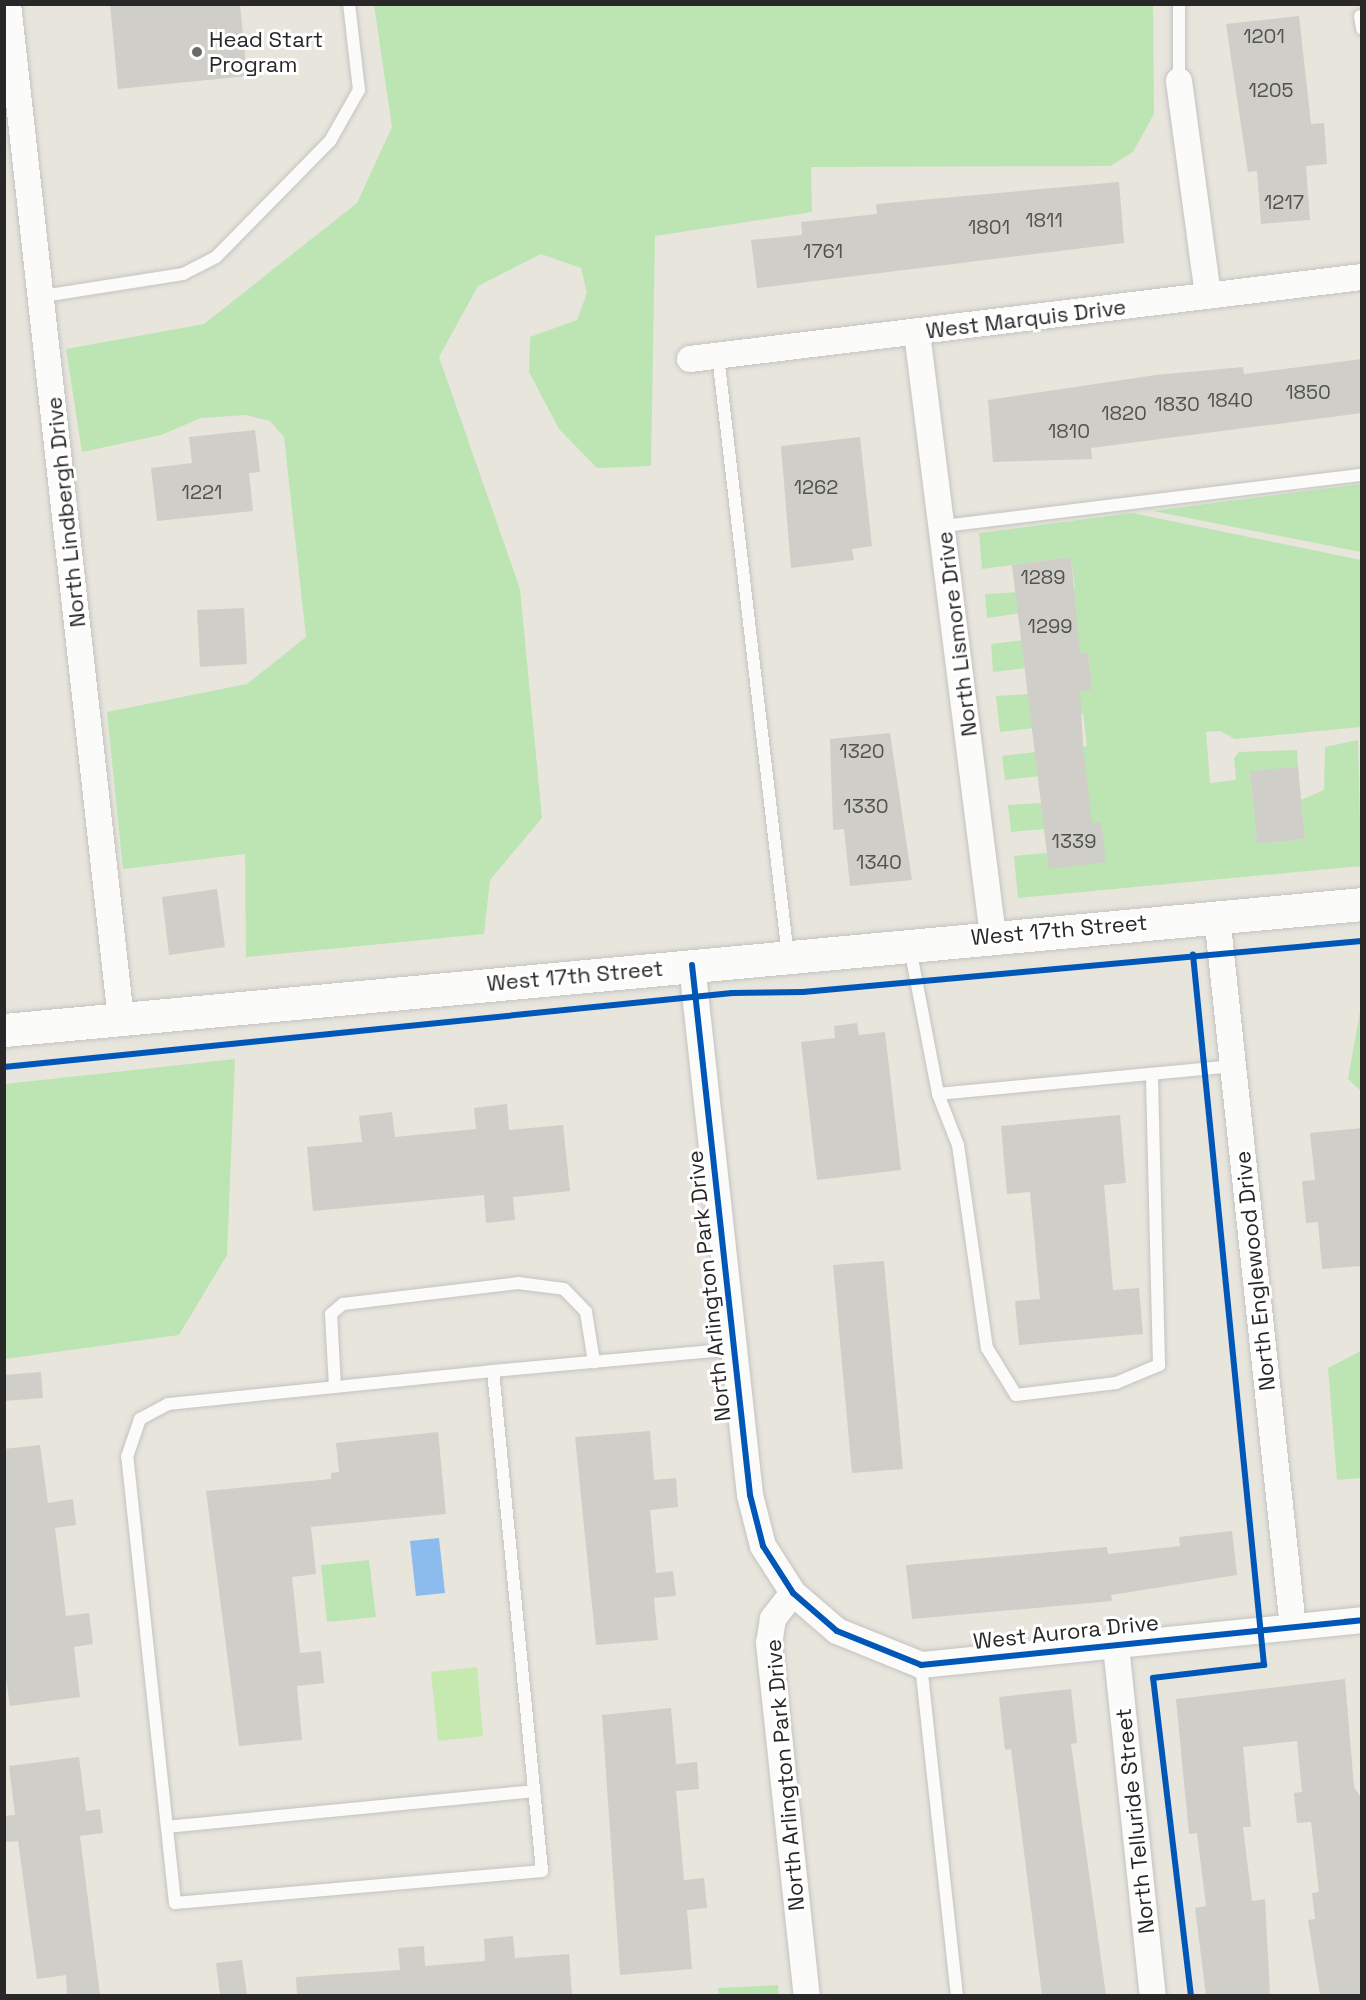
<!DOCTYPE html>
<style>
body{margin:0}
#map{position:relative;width:1366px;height:2000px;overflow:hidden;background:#e7e5dc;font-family:"Space Grotesk",sans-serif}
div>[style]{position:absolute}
.green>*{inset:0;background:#bce5b3}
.pitch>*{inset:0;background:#c6e9b0}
.water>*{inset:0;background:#8cbbed}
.building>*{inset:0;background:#cfcec8}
.roads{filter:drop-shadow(0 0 2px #c4c3c2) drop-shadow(0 0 2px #c4c3c2)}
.service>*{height:12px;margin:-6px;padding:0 6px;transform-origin:6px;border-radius:6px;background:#fbfbfa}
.minor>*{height:26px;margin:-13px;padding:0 13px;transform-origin:13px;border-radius:13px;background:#fbfbfa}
.secondary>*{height:33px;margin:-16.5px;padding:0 16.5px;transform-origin:16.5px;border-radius:16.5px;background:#fbfbfa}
.cycleway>*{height:6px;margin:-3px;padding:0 3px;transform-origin:3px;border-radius:3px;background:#0057b8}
.dots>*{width:16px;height:16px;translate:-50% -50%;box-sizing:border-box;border:3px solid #fff;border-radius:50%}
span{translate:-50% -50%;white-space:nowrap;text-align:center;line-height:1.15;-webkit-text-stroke:6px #fff;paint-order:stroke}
.number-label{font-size:20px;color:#525251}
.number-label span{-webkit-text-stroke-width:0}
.poi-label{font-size:22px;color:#282828}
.left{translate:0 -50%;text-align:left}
.street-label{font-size:22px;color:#282828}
.frame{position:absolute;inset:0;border:6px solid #282828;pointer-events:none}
</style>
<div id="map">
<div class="green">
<i style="clip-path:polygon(374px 5px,1153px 5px,1154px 114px,1133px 152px,1110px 166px,811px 167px,812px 212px,655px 236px,651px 466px,597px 468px,559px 429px,529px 372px,530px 337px,577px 320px,587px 293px,581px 268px,541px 254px,478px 286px,439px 357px,520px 589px,542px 818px,490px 880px,484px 934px,246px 957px,245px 854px,123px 869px,107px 712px,247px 684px,306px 637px,284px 437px,270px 421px,246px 415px,201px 418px,161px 435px,82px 452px,66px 349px,204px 324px,357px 203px,392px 127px)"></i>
<i style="clip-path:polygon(1361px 484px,1361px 552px,1153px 511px)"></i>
<i style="clip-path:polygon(1132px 513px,1361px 560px,1361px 727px,1235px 739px,1220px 731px,1206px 732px,1210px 783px,1236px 780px,1234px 758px,1239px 752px,1297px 750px,1298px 767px,1250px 772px,1257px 844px,1305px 839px,1301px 800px,1324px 790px,1325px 747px,1358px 740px,1361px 866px,1018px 898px,1014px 856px,1047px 853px,1044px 829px,1011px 832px,1008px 805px,1042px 803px,1086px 771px,1005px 780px,1002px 756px,1087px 746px,1083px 713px,1033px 720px,1034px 728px,1000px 732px,996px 696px,1092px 690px,1088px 653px,1026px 659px,1027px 668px,993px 672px,991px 644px,1024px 640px,1021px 613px,987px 618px,985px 594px,1075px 589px,1071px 557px,982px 569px,979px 533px)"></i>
<i style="clip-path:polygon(1361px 1006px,1362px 1091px,1361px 1091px,1348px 1079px)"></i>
<i style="clip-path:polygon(235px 1059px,227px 1255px,179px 1335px,5px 1359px,5px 1084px)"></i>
<i style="clip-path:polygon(1361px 1351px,1361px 1478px,1337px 1480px,1328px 1368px)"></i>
<i style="clip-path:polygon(369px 1560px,376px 1617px,327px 1622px,321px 1565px)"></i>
<i style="clip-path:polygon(778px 1985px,779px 1995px,719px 1995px,718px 1988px)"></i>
</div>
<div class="pitch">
<i style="clip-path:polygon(477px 1667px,483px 1736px,438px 1741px,431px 1672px)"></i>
</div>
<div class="water">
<i style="clip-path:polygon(439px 1538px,445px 1593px,416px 1596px,410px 1541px)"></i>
</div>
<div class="building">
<i style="clip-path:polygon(110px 4px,240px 4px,247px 76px,118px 89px)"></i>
<i style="clip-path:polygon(1299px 16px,1311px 124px,1324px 123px,1327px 164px,1306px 166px,1310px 220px,1261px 224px,1257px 171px,1248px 172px,1226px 24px)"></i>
<i style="clip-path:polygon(1119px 182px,1124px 243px,757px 288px,751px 240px,802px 235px,801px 222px,877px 214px,876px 204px)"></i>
<i style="clip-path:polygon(1362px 359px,1362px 413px,1091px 448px,1092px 459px,993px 462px,988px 400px,1156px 375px,1243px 367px,1244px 374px)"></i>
<i style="clip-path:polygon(255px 430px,260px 472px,249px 473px,253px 511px,157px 521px,151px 468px,192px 463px,189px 437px)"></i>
<i style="clip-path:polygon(860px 437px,872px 546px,852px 549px,854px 560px,791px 568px,781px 446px)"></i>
<i style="clip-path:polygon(1071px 557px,1080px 653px,1088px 653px,1092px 690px,1080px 691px,1083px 746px,1092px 823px,1101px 822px,1106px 862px,1049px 869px,1012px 565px)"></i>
<i style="clip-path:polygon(244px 608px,247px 664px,200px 667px,197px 610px)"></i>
<i style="clip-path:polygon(890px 733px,912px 880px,850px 886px,844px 829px,833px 830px,830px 739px)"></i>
<i style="clip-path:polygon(1298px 767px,1305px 839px,1257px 844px,1250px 771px)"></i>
<i style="clip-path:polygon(217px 889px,225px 947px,169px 955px,162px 897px)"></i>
<i style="clip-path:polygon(857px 1023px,859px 1035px,885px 1032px,901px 1170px,817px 1180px,801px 1042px,835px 1038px,834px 1026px)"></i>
<i style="clip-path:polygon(507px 1104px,509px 1130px,563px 1125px,570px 1191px,513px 1197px,515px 1220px,486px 1223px,484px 1195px,313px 1211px,307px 1147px,362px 1142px,359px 1116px,392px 1112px,395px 1137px,476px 1129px,474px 1108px)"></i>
<i style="clip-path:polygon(1120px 1115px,1126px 1183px,1104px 1185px,1113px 1290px,1139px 1288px,1143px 1334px,1019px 1345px,1015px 1301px,1040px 1299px,1030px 1192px,1007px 1194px,1001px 1126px)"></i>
<i style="clip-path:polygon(1362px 1128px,1362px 1266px,1322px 1269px,1318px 1222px,1306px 1223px,1302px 1181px,1315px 1180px,1310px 1133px)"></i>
<i style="clip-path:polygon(884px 1261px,903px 1469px,852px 1473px,833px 1265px)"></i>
<i style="clip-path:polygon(41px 1372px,43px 1398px,4px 1401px,4px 1375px)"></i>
<i style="clip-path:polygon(650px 1431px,654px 1480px,676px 1478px,678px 1507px,650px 1510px,656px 1573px,673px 1571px,676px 1596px,654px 1598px,658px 1640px,596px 1645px,575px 1437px)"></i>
<i style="clip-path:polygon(438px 1432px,446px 1514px,311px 1527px,316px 1574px,292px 1577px,300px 1653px,321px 1651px,324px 1683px,297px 1686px,302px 1740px,239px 1746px,206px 1491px,331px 1479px,331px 1473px,339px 1472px,336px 1443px)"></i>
<i style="clip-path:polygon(40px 1445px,48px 1503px,73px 1499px,76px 1525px,55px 1528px,66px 1616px,89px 1613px,93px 1644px,74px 1647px,80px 1697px,10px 1706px,4px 1665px,4px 1449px)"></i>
<i style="clip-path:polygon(1232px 1531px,1237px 1575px,1111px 1595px,1112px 1601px,912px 1619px,906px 1565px,1107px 1547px,1108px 1554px,1180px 1546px,1179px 1537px)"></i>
<i style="clip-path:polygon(1345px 1679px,1354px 1787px,1362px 1799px,1362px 1995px,1320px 1995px,1308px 1920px,1315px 1919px,1312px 1893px,1319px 1892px,1311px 1822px,1297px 1823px,1294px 1793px,1302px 1792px,1297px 1741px,1243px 1747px,1251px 1827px,1243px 1827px,1252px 1901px,1265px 1899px,1270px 1995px,1206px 1995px,1195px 1908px,1206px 1906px,1197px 1833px,1189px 1834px,1176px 1699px)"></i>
<i style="clip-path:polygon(1071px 1689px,1077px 1743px,1071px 1744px,1106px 1995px,1042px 1995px,1011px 1749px,1005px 1750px,999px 1697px)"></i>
<i style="clip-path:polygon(671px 1708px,676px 1764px,697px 1762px,699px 1789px,676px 1791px,684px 1880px,704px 1878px,707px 1908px,687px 1910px,692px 1969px,620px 1975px,602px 1715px)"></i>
<i style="clip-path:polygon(79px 1757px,86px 1811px,100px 1809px,103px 1833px,80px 1836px,100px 1995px,67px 1995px,66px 1975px,37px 1979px,18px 1841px,4px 1842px,4px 1816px,15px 1815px,9px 1766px)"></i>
<i style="clip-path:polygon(513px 1936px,515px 1958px,569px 1954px,572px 1995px,297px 1995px,296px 1977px,400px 1970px,398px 1948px,424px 1946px,425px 1966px,485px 1961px,484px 1939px)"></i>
<i style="clip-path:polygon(242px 1960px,247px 1995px,220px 1995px,216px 1963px)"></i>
</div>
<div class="roads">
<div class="service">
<i style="left:1360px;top:16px;width:13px;rotate:81deg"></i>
<i style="left:1179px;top:81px;width:77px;rotate:-90deg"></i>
<i style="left:43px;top:296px;width:142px;rotate:-8.9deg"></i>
<i style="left:183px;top:274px;width:37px;rotate:-27deg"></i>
<i style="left:216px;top:257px;width:163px;rotate:-45.5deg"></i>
<i style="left:330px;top:141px;width:59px;rotate:-60.4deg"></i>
<i style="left:359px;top:90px;width:87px;rotate:-96.6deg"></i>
<i style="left:718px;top:356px;width:604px;rotate:83.35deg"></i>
<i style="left:944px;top:526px;width:421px;rotate:-7deg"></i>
<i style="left:910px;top:948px;width:149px;rotate:79.1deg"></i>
<i style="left:938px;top:1094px;width:297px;rotate:-5.4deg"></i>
<i style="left:938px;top:1094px;width:55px;rotate:68.6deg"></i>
<i style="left:958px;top:1145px;width:205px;rotate:81.9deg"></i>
<i style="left:987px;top:1348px;width:55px;rotate:58.3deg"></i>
<i style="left:1016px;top:1395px;width:101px;rotate:-6.8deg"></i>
<i style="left:1116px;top:1383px;width:47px;rotate:-22.7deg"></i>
<i style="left:1159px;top:1365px;width:291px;rotate:-91.4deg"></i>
<i style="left:493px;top:1371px;width:502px;rotate:84.4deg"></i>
<i style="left:542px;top:1871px;width:368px;rotate:175deg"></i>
<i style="left:175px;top:1903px;width:449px;rotate:-96.1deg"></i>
<i style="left:127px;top:1457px;width:40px;rotate:-71.1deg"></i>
<i style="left:140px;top:1419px;width:32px;rotate:-28deg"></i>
<i style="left:168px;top:1404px;width:327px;rotate:-5.8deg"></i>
<i style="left:493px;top:1371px;width:243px;rotate:-5.2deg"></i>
<i style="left:335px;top:1387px;width:73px;rotate:-93.1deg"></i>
<i style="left:331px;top:1314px;width:16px;rotate:-40deg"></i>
<i style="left:343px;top:1304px;width:176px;rotate:-6.8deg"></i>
<i style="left:518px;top:1283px;width:46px;rotate:7.4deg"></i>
<i style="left:564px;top:1289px;width:32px;rotate:46deg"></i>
<i style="left:586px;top:1312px;width:51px;rotate:80.9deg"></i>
<i style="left:921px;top:1665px;width:333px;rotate:83.8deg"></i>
<i style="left:167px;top:1827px;width:369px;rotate:-5.6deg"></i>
</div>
<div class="minor">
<i style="left:8px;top:4px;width:1022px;rotate:83.65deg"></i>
<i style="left:1179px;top:81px;width:216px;rotate:82.3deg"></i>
<i style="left:917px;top:333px;width:608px;rotate:82.82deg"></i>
<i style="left:690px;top:359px;width:677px;rotate:-6.96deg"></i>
<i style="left:1217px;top:916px;width:715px;rotate:83.9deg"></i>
<i style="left:692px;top:965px;width:533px;rotate:83.75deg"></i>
<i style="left:750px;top:1495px;width:53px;rotate:75.7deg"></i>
<i style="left:763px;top:1546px;width:56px;rotate:57.4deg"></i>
<i style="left:793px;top:1593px;width:58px;rotate:40.8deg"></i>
<i style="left:837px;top:1631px;width:91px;rotate:22deg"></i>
<i style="left:921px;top:1665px;width:443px;rotate:-5.8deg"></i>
<i style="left:793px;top:1593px;width:33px;rotate:128deg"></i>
<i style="left:773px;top:1619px;width:24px;rotate:99deg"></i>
<i style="left:769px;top:1643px;width:355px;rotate:83.9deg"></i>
<i style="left:1116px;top:1646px;width:352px;rotate:84deg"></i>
</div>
<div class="secondary">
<i style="left:4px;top:1030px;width:1364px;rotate:-5.3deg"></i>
</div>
</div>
<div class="cycleway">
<i style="left:692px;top:965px;width:533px;rotate:83.75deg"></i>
<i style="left:750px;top:1495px;width:53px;rotate:75.7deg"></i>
<i style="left:763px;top:1546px;width:56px;rotate:57.4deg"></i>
<i style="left:793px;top:1593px;width:58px;rotate:40.8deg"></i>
<i style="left:837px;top:1631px;width:91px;rotate:22deg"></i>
<i style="left:921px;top:1665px;width:443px;rotate:-5.8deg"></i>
<i style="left:4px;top:1067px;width:732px;rotate:-5.8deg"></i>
<i style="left:732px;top:993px;width:71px;rotate:-0.8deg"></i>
<i style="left:803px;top:992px;width:561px;rotate:-5.21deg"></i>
<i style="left:1191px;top:1996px;width:320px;rotate:-96.8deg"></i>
<i style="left:1153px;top:1678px;width:112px;rotate:-6.7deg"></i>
<i style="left:1264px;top:1665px;width:714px;rotate:-95.71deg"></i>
</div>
<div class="dots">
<i style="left:197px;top:52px;background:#6b6a67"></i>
</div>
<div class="number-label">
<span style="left:1264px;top:36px">1201</span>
<span style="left:1271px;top:90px">1205</span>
<span style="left:1284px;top:202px">1217</span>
<span style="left:1044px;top:220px">1811</span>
<span style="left:989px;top:227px">1801</span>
<span style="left:823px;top:251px">1761</span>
<span style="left:1308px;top:392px">1850</span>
<span style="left:1230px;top:400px">1840</span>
<span style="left:1177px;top:404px">1830</span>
<span style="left:1124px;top:413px">1820</span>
<span style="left:1069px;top:431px">1810</span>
<span style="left:816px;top:487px">1262</span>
<span style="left:202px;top:492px">1221</span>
<span style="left:1043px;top:577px">1289</span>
<span style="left:1050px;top:626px">1299</span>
<span style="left:862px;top:751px">1320</span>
<span style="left:866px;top:806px">1330</span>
<span style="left:1074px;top:841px">1339</span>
<span style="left:879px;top:862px">1340</span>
</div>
<div class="poi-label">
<span class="left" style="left:209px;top:52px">Head Start<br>Program</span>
</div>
<div class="street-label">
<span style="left:1026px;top:319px;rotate:-7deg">West Marquis Drive</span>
<span style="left:66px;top:512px;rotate:-96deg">North Lindbergh Drive</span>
<span style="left:957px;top:634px;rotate:-97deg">North Lismore Drive</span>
<span style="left:1059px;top:930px;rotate:-5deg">West 17th Street</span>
<span style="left:575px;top:976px;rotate:-5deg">West 17th Street</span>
<span style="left:1255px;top:1271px;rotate:-96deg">North Englewood Drive</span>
<span style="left:709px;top:1286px;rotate:-96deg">North Arlington Park Drive</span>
<span style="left:1066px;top:1632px;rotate:-6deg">West Aurora Drive</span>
<span style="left:785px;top:1775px;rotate:-95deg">North Arlington Park Drive</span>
<span style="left:1135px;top:1821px;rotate:-96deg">North Telluride Street</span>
</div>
<div class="frame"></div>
</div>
